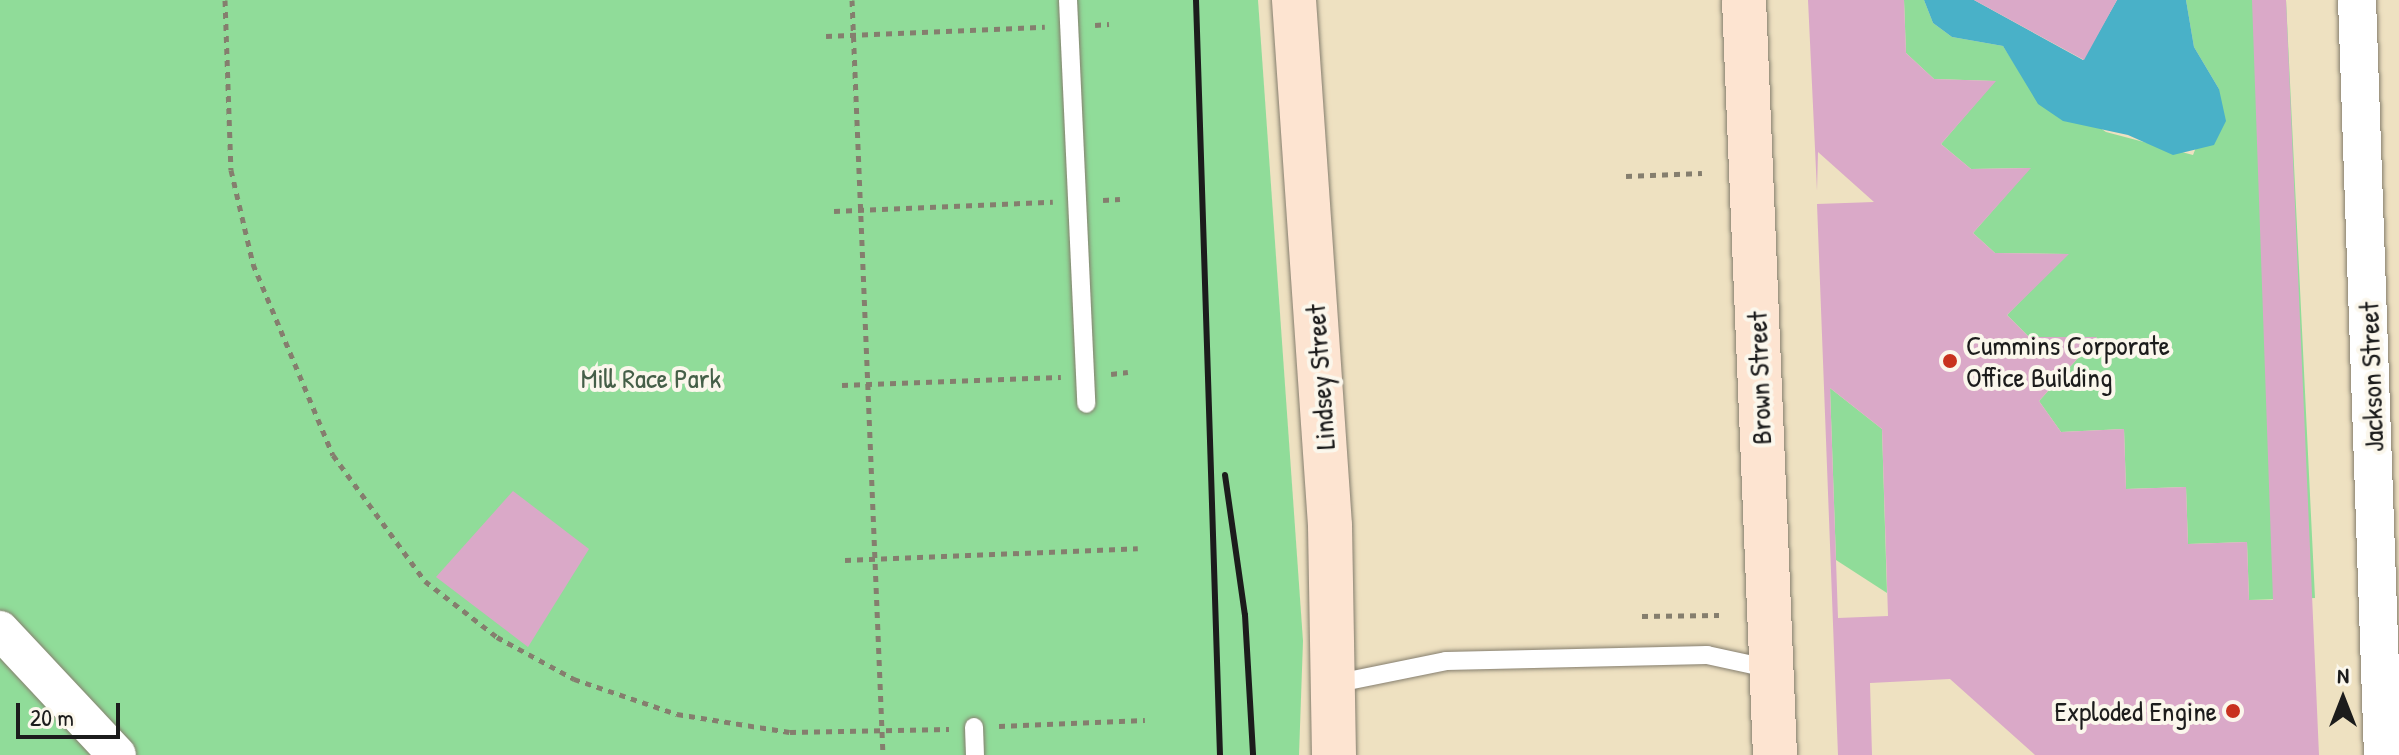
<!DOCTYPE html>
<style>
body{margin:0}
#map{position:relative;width:2399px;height:755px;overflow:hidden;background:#eee1c1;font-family:"Patrick Hand",sans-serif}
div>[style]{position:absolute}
.green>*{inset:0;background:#90dc99}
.water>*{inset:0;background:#49b1c8}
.building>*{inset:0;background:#daa9c8}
.path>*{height:5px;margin-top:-2.5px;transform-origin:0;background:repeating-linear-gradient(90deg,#857e6e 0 6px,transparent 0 12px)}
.roads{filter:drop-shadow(0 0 2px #857e6e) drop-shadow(0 0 2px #857e6e)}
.service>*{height:18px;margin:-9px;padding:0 9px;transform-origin:9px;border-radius:9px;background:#fff}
.minor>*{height:38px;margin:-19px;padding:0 19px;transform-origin:19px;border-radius:19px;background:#fff}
.secondary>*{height:44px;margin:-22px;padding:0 22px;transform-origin:22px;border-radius:22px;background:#fde4d1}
.rail>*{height:6px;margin:-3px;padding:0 3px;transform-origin:3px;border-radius:3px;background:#1c1c1c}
.dots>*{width:22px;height:22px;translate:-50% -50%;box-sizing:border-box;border:4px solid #fbf7ec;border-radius:50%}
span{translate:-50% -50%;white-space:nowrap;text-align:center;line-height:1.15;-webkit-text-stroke:8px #fbf7ec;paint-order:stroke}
.poi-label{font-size:28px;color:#1c1c1c}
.left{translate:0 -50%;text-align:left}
.right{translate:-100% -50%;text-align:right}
.street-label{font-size:28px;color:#1c1c1c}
.park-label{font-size:28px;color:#455f48}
.north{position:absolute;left:2303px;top:659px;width:80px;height:80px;-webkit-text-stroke:6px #fbf7ec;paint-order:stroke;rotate:0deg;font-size:22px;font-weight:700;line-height:32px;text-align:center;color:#1c1c1c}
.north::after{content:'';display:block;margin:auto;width:28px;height:36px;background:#1c1c1c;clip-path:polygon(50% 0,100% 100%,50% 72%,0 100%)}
.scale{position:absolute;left:16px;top:703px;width:104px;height:36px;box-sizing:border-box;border:4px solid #1c1c1c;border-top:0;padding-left:10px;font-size:24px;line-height:28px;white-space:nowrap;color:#1c1c1c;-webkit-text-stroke:6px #fbf7ec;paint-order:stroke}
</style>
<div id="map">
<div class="green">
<i style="clip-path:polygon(0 0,1258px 0,1303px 641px,1299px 755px,0 755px)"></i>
<i style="clip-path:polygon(1904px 0,1924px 0,1933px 23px,1952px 37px,2003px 46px,2019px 71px,2106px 132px,2193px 155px,2219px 89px,2194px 47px,2186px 0,2286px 0,2315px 598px,2249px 600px,2247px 542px,2188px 544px,2186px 487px,2126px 489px,2124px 429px,2061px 432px,2039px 401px,2097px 337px,2029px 337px,2007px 315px,2067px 254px,1995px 253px,1973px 233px,2030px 168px,1971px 169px,1941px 144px,1995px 81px,1934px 79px,1906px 53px)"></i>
<i style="clip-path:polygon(1830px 388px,1882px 429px,1887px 593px,1836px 560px)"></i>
</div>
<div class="water">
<i style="clip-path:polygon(1924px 0,1974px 0,2083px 60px,2117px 0,2186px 0,2194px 47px,2219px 89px,2226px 121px,2214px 145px,2173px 155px,2128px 135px,2063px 121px,2038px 104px,2003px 46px,1952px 37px,1933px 23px)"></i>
</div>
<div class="building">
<i style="clip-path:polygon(evenodd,1808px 0,1904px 0,1906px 53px,1934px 79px,1996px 81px,1941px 144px,1971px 169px,2031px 168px,1973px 233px,1995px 253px,2069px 254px,2007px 315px,2029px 337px,2097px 337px,2039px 401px,2061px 432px,2124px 429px,2126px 489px,2186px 487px,2188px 544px,2247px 542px,2249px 600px,2273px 600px,2252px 0,2286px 0,2319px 755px,2035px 755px,1950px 679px,1870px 683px,1872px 755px,1838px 755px,1817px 204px,1874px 202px,1818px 152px,1817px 191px,1808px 0,1830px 388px,1882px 429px,1888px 616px,1838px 618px,1830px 388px)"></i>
<i style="clip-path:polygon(1974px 0,2117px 0,2084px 60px)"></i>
<i style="clip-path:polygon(513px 491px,589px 549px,528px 647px,436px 577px)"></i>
</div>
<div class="path">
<i style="left:225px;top:0;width:170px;rotate:88deg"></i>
<i style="left:231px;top:170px;width:97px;rotate:76.8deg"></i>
<i style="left:253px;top:264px;width:207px;rotate:67.3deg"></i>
<i style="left:333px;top:455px;width:156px;rotate:53.9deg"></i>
<i style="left:425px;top:581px;width:91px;rotate:37.9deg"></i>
<i style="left:497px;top:637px;width:88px;rotate:28.6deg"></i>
<i style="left:574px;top:679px;width:109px;rotate:18.8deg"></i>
<i style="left:677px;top:714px;width:114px;rotate:9.1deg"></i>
<i style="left:790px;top:732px;width:159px;rotate:-1.1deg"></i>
<i style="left:852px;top:0;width:756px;rotate:87.65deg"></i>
<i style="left:1095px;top:25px;width:14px;rotate:-4deg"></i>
<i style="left:826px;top:36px;width:219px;rotate:-2.4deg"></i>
<i style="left:1626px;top:176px;width:76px;rotate:-2.3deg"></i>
<i style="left:1103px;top:200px;width:17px;rotate:-3deg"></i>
<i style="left:834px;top:211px;width:219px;rotate:-2.4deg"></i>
<i style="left:1111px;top:374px;width:17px;rotate:-7deg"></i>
<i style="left:842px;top:385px;width:219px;rotate:-2.1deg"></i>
<i style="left:845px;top:560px;width:293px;rotate:-2.3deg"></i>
<i style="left:1642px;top:616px;width:77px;rotate:-0.7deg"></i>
<i style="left:999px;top:726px;width:146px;rotate:-2.4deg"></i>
</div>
<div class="roads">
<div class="service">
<i style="left:1068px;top:0;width:404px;rotate:87.4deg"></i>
<i style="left:1338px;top:683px;width:110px;rotate:-11.5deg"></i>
<i style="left:1446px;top:661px;width:261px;rotate:-1.3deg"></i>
<i style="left:1707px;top:655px;width:66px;rotate:12.3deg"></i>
<i style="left:974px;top:727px;width:28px;rotate:88deg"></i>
</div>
<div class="minor">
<i style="left:2357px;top:0;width:755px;rotate:88.03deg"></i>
<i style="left:0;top:630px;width:171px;rotate:46.9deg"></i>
</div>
<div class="secondary">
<i style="left:1294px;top:0;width:527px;rotate:86.08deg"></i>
<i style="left:1330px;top:526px;width:229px;rotate:89deg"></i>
<i style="left:1744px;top:0;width:756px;rotate:87.65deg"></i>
</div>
</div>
<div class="rail">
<i style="left:1196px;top:0;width:755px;rotate:88.18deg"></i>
<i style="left:1225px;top:475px;width:141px;rotate:81.9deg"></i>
<i style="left:1245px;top:615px;width:140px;rotate:86.7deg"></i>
</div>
<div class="dots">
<i style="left:1950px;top:361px;background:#c8321e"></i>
<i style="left:2233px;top:711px;background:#c8321e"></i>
</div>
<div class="poi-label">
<span class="left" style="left:1966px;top:361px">Cummins Corporate<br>Office Building</span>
<span class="right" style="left:2217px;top:711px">Exploded Engine</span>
</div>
<div class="street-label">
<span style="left:1320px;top:377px;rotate:-94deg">Lindsey Street</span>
<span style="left:2371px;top:377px;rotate:-92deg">Jackson Street</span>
<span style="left:1759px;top:378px;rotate:-92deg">Brown Street</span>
</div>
<div class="park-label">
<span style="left:651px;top:378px">Mill Race Park</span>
</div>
<div class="north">N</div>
<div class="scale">20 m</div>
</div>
